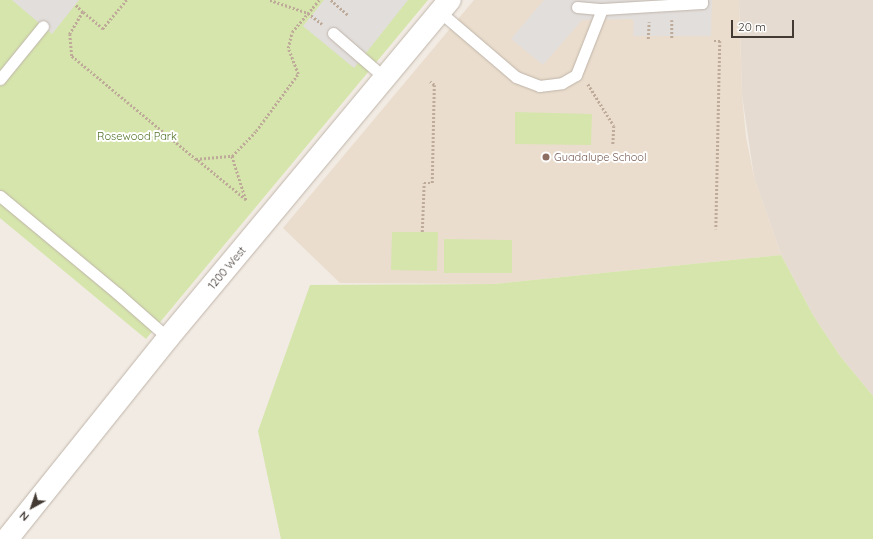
<!DOCTYPE html>
<style>
body{margin:0}
#map{position:relative;width:873px;height:539px;overflow:hidden;background:#f1ebe3;font-family:Quicksand,sans-serif}
div>[style]{position:absolute}
.residential>*{inset:0;background:#e5dbd1}
.education>*{inset:0;background:#eaddcd}
.green>*{inset:0;background:#d6e5ac}
.parking>*{inset:0;background:#e2dedc}
.path>*{height:2.5px;margin-top:-1.25px;transform-origin:0;background:repeating-linear-gradient(90deg,#beaa98 0 2px,transparent 0 4px)}
.roads{filter:drop-shadow(0 0 1px #bfb4a9) drop-shadow(0 0 1px #bfb4a9)}
.lane>*{height:11px;margin:-5.5px;padding:0 5.5px;transform-origin:5.5px;border-radius:5.5px;background:#fff}
.street>*{height:22px;margin:-11px;padding:0 11px;transform-origin:11px;border-radius:11px;background:#fff}
.dots>*{width:11px;height:11px;translate:-50% -50%;box-sizing:border-box;border:2px solid #fff;border-radius:50%}
span{translate:-50% -50%;white-space:nowrap;text-align:center;line-height:1.15;-webkit-text-stroke:4px #fff;paint-order:stroke}
.park-label{font-size:11px;color:#527329}
.education-label{font-size:11px;color:#785e54}
.left{translate:0 -50%;text-align:left}
.street-label{font-size:11px;color:#433a34}
.north{position:absolute;left:12px;top:487px;width:40px;height:40px;-webkit-text-stroke:3px #fff;paint-order:stroke;rotate:220deg;font-size:11px;font-weight:700;line-height:16px;text-align:center;color:#433a34}
.north::after{content:'';display:block;margin:auto;width:14px;height:18px;background:#433a34;clip-path:polygon(50% 0,100% 100%,50% 72%,0 100%)}
.scale{position:absolute;left:731px;top:20px;width:63px;height:18px;box-sizing:border-box;border:2px solid #433a34;border-top:0;padding-left:5px;font-size:12px;line-height:14px;white-space:nowrap;color:#433a34;-webkit-text-stroke:3px #fff;paint-order:stroke}
</style>
<div id="map">
<div class="residential">
<i style="clip-path:polygon(739px 0,873px 0,873px 396px,840px 356px,813px 315px,781px 255px,754px 177px,742px 95px)"></i>
</div>
<div class="education">
<i style="clip-path:polygon(474px 0,739px 0,742px 95px,746px 137px,754px 177px,781px 255px,494px 284px,340px 283px,283px 228px)"></i>
</div>
<div class="green">
<i style="clip-path:polygon(0 0,428px 0,146px 339px,0 218px)"></i>
<i style="clip-path:polygon(515px 112px,592px 114px,591px 145px,515px 144px)"></i>
<i style="clip-path:polygon(392px 232px,438px 232px,437px 271px,391px 270px)"></i>
<i style="clip-path:polygon(444px 239px,512px 240px,512px 273px,444px 273px)"></i>
<i style="clip-path:polygon(781px 255px,813px 315px,840px 356px,873px 396px,873px 539px,281px 539px,258px 431px,310px 285px,494px 284px)"></i>
</div>
<div class="parking">
<i style="clip-path:polygon(12px 0,79px 0,52px 34px)"></i>
<i style="clip-path:polygon(324px 0,408px 0,354px 68px,303px 26px)"></i>
<i style="clip-path:polygon(544px 0,712px 0,711px 36px,633px 36px,634px 21px,630px 19px,582px 20px,543px 65px,511px 39px)"></i>
</div>
<div class="path">
<i style="left:127px;top:0;width:38px;rotate:130deg"></i>
<i style="left:103px;top:29px;width:26px;rotate:-140deg"></i>
<i style="left:83px;top:12px;width:26px;rotate:121deg"></i>
<i style="left:70px;top:34px;width:22px;rotate:85deg"></i>
<i style="left:72px;top:56px;width:161px;rotate:39.7deg"></i>
<i style="left:270px;top:0;width:40px;rotate:18.9deg"></i>
<i style="left:308px;top:13px;width:18px;rotate:38deg"></i>
<i style="left:331px;top:0;width:23px;rotate:41deg"></i>
<i style="left:76px;top:5px;width:10px;rotate:45deg"></i>
<i style="left:672px;top:20px;width:19px;rotate:90deg"></i>
<i style="left:648px;top:39px;width:17px;rotate:-87deg"></i>
<i style="left:714px;top:41px;width:6px"></i>
<i style="left:720px;top:41px;width:188px;rotate:91.2deg"></i>
<i style="left:588px;top:84px;width:49px;rotate:58.2deg"></i>
<i style="left:614px;top:126px;width:19px;rotate:93deg"></i>
<i style="left:232px;top:156px;width:46px;rotate:72.3deg"></i>
<i style="left:246px;top:200px;width:65px;rotate:-140.6deg"></i>
<i style="left:196px;top:159px;width:36px;rotate:-5deg"></i>
<i style="left:232px;top:156px;width:35px;rotate:-46deg"></i>
<i style="left:256px;top:131px;width:71px;rotate:-53.6deg"></i>
<i style="left:298px;top:74px;width:28px;rotate:-111deg"></i>
<i style="left:288px;top:48px;width:16px;rotate:-76deg"></i>
<i style="left:292px;top:32px;width:42px;rotate:-49.8deg"></i>
<i style="left:422px;top:232px;width:49px;rotate:-87.7deg"></i>
<i style="left:424px;top:183px;width:8px"></i>
<i style="left:432px;top:183px;width:98px;rotate:-88.8deg"></i>
<i style="left:434px;top:85px;width:5px;rotate:-143deg"></i>
</div>
<div class="roads">
<div class="lane">
<i style="left:577px;top:7px;width:25px;rotate:5deg"></i>
<i style="left:602px;top:9px;width:100px;rotate:-3.4deg"></i>
<i style="left:702px;top:3px;width:3px;rotate:-90deg"></i>
<i style="left:440px;top:12px;width:100px;rotate:40.5deg"></i>
<i style="left:516px;top:77px;width:25px;rotate:21deg"></i>
<i style="left:539px;top:86px;width:23px;rotate:-7deg"></i>
<i style="left:562px;top:83px;width:16px;rotate:-30deg"></i>
<i style="left:576px;top:75px;width:71px;rotate:-68.5deg"></i>
<i style="left:333px;top:33px;width:69px;rotate:40.9deg"></i>
<i style="left:0;top:79px;width:68px;rotate:-50.9deg"></i>
<i style="left:0;top:196px;width:152px;rotate:39.7deg"></i>
<i style="left:117px;top:293px;width:68px;rotate:41.4deg"></i>
</div>
<div class="street">
<i style="left:7px;top:539px;width:258px;rotate:-51.3deg"></i>
<i style="left:168px;top:338px;width:440px;rotate:-50.2deg"></i>
</div>
</div>
<div class="dots">
<i style="left:546px;top:157px;background:#8d6e63"></i>
</div>
<div class="park-label">
<span style="left:137px;top:136px">Rosewood Park</span>
</div>
<div class="education-label">
<span class="left" style="left:554px;top:157px">Guadalupe School</span>
</div>
<div class="street-label">
<span style="left:227px;top:268px;rotate:-50deg">1200 West</span>
</div>
<div class="north">N</div>
<div class="scale">20 m</div>
</div>
